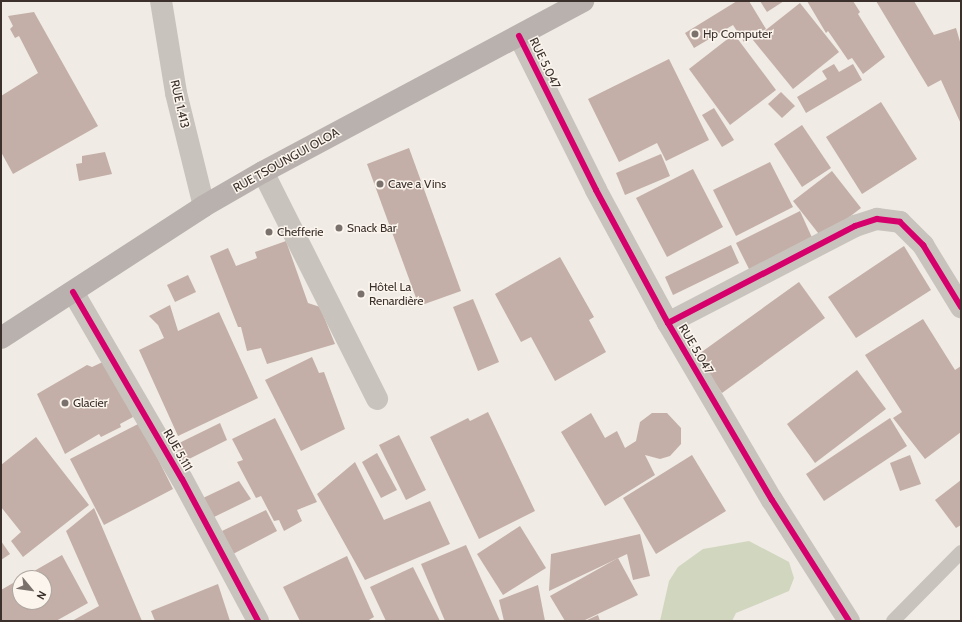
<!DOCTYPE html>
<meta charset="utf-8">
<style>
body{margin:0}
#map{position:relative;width:962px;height:622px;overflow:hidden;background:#f0ebe5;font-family:Cabin,sans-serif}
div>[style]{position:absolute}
.green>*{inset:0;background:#d1d6bf}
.building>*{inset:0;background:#c3afa7}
.service>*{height:14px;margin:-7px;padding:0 7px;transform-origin:7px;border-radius:7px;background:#c9c3be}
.minor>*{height:22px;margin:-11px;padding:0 11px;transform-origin:11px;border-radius:11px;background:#c9c3be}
.tertiary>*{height:22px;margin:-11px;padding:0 11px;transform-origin:11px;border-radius:11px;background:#c9c3be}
.primary>*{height:22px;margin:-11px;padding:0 11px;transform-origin:11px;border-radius:11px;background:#b8b1ad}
.cycleway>*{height:6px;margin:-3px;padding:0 3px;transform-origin:3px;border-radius:3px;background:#d6006c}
.dots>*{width:11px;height:11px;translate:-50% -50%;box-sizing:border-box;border:2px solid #fbf5ee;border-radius:50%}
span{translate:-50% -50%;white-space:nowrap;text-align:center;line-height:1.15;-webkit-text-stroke:3px #fbf5ee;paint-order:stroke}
.poi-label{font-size:12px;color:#3b302b}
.left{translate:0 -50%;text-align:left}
.street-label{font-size:12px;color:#3b302b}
.frame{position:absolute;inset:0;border:2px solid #3b302b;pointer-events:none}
.north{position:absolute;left:12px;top:570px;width:40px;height:40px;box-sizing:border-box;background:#fbf5ee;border:1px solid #aea6a0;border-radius:50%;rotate:119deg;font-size:11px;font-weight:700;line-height:16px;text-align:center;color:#3b302b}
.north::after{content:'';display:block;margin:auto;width:14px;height:18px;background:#7a716c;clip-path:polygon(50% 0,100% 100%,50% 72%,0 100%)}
</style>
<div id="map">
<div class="green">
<i style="clip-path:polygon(749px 541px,789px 562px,794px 578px,789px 591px,736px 613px,732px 621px,660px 621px,669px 581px,678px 567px,703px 549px)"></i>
</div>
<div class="building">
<i style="clip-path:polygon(737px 1px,749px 1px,766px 29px,744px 42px,733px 25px,694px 48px,685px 33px)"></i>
<i style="clip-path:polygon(760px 1px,784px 1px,767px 12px)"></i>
<i style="clip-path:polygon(807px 1px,853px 1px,860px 12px,858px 14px,885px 57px,863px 74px,852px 58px,848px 60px,828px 31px,826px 33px)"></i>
<i style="clip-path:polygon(876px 1px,914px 1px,934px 35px,956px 28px,961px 45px,961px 124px,941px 80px,928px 87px)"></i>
<i style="clip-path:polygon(800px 3px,839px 52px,793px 89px,753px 40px)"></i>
<i style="clip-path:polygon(34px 12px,98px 126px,13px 174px,1px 152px,1px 96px,38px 73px,19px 36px,15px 38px,10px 29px,13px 26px,8px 16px)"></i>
<i style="clip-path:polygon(734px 34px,776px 90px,730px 125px,689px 69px)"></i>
<i style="clip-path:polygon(669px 59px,709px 140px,666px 161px,657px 143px,619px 162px,588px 99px)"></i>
<i style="clip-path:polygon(834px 64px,839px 72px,853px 64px,862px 80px,806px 113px,797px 97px,827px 79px,822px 71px)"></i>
<i style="clip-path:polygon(781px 92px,795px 106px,782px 118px,768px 104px)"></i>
<i style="clip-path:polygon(881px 102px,917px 159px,862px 194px,826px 137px)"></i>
<i style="clip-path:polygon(714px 108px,734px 140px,722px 147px,702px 115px)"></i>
<i style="clip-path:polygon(802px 125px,831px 168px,802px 187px,774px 144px)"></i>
<i style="clip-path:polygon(409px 148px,461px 291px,419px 306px,367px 164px)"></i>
<i style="clip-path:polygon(105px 152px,112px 174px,79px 181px,76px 164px,82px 163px,82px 156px)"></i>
<i style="clip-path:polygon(661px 154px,670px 176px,625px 195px,616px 173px)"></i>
<i style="clip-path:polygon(770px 162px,793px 207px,736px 236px,713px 190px)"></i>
<i style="clip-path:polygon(693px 169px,723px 227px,667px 257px,636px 198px)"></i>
<i style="clip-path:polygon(832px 171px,861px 208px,822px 238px,793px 201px)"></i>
<i style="clip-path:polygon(800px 211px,814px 242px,751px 273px,736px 243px)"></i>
<i style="clip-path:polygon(286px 241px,308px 303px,320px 307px,335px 344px,267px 364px,261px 348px,247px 351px,241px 327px,238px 327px,210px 256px,228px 248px,236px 266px,257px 258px,255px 252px)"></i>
<i style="clip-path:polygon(731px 245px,739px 263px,673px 295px,665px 277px)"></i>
<i style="clip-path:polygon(904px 246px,931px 290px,856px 338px,828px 297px)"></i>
<i style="clip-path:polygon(560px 257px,594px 317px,589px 320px,606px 352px,555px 381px,531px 337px,521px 342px,495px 294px)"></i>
<i style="clip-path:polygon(188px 275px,196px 292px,175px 302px,167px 285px)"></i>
<i style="clip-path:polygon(799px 282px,825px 318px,722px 393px,696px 356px)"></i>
<i style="clip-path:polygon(473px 299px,499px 362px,478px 371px,453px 307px)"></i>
<i style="clip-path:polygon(170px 305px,178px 331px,219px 312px,258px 398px,178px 436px,139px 350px,164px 338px,158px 325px,149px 316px)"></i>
<i style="clip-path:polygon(923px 319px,955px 370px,961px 366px,961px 432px,925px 459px,893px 418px,902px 412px,865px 355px)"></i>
<i style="clip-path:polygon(312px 357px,319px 373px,324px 372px,345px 429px,301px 451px,265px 380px)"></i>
<i style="clip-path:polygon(107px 360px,133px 417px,120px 424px,121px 427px,101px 437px,99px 434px,65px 454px,37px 394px,87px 365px,92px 367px)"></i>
<i style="clip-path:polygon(857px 370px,886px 409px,815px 463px,787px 424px)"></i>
<i style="clip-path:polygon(488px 412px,535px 511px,479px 539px,430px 437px,468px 418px,470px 421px)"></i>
<i style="clip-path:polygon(591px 413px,605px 438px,617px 431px,625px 448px,636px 441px,640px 422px,652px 413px,667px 413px,681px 428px,681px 444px,670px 456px,660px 459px,645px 455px,655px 475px,605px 506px,561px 432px)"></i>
<i style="clip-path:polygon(275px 418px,317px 502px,297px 510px,302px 521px,284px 531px,279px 520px,274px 521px,261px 496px,256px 498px,237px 462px,243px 460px,232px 439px)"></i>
<i style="clip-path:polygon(890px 418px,907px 446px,824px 501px,806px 474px)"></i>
<i style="clip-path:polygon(140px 423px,173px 489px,104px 525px,70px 459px)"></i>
<i style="clip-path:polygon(220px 423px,227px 440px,181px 463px,175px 445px)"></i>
<i style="clip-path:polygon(399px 435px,426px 490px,406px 500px,379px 445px)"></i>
<i style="clip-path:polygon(36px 437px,89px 505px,23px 557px,11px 541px,21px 532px,1px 507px,1px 465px)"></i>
<i style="clip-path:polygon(377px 453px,397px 490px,381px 498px,362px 462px)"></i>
<i style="clip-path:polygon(692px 455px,726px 511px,656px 554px,623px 498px)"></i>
<i style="clip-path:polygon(910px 455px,921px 484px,900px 491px,890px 463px)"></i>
<i style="clip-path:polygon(355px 462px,384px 520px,430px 501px,450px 544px,365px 580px,317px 494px)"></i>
<i style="clip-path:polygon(961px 480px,961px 525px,956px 528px,935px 500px)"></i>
<i style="clip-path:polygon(239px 481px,251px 499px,212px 518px,203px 498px)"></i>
<i style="clip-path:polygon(94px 508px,142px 621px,72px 621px,99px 606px,66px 531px)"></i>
<i style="clip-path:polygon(266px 510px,277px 531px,233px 554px,222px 531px)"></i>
<i style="clip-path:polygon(520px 526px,546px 568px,503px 595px,477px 554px)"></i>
<i style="clip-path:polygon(640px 534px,650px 576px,633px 580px,627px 554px,549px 591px,551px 554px)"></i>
<i style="clip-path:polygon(1px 541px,10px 554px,1px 560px)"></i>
<i style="clip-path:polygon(466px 545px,500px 621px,445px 621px,421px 564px)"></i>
<i style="clip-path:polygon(62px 555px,88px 603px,56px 621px,1px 621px,1px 590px,20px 579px,20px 602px,44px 602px,44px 578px,22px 578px)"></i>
<i style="clip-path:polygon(347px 556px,374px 617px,367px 621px,300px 621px,283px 587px)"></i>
<i style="clip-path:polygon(618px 558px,638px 595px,583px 621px,565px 621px,550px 596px)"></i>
<i style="clip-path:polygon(413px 567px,440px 621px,386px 621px,370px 587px)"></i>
<i style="clip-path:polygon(218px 584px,230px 621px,155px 621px,151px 611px)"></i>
<i style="clip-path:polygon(538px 585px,545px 621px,504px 621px,499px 600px)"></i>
<i style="clip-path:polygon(598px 615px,600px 621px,585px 621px)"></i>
</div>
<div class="service">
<i style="left:893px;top:621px;width:97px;rotate:-45.4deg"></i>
</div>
<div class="minor">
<i style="left:519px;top:36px;width:172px;rotate:63.4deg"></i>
<i style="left:596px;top:190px;width:151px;rotate:61.6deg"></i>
<i style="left:668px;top:323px;width:205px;rotate:59.6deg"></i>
<i style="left:772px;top:500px;width:143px;rotate:57.5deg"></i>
<i style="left:263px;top:172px;width:254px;rotate:63.3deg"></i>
<i style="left:73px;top:292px;width:216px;rotate:59.8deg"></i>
<i style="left:182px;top:479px;width:161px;rotate:61.8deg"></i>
<i style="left:668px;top:323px;width:211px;rotate:-27.4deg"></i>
<i style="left:855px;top:226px;width:23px;rotate:-18deg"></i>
<i style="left:877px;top:219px;width:23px;rotate:7deg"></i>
<i style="left:900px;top:222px;width:33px;rotate:45deg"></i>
<i style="left:923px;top:245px;width:73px;rotate:58.5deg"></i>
</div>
<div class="tertiary">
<i style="left:161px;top:1px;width:93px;rotate:80.7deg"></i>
<i style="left:176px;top:93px;width:116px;rotate:76.1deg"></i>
</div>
<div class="primary">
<i style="left:1px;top:338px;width:242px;rotate:-33deg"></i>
<i style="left:204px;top:206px;width:68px;rotate:-30deg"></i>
<i style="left:263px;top:172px;width:363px;rotate:-28.1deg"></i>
</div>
<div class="cycleway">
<i style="left:519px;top:36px;width:172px;rotate:63.4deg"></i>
<i style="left:596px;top:190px;width:151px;rotate:61.6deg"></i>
<i style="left:668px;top:323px;width:205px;rotate:59.6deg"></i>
<i style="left:772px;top:500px;width:143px;rotate:57.5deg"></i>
<i style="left:73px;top:292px;width:216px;rotate:59.8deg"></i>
<i style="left:182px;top:479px;width:161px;rotate:61.8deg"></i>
<i style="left:668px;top:323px;width:211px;rotate:-27.4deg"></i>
<i style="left:855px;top:226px;width:23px;rotate:-18deg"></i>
<i style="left:877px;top:219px;width:23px;rotate:7deg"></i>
<i style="left:900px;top:222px;width:33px;rotate:45deg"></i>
<i style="left:923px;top:245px;width:73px;rotate:58.5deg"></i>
</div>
<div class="dots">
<i style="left:695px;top:34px;background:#7a716c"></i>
<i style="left:380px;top:184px;background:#7a716c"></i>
<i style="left:339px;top:228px;background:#7a716c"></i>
<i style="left:269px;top:232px;background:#7a716c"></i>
<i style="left:361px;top:294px;background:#7a716c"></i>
<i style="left:65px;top:403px;background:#7a716c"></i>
</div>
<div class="poi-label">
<span class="left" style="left:703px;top:34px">Hp Computer</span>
<span class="left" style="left:388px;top:184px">Cave a Vins</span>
<span class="left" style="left:347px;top:228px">Snack Bar</span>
<span class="left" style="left:277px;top:232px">Chefferie</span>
<span class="left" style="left:369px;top:294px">Hôtel La<br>Renardière</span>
<span class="left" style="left:73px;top:403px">Glacier</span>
</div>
<div class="street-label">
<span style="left:545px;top:63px;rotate:64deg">RUE 5.047</span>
<span style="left:180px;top:104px;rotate:77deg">RUE 1.413</span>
<span style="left:286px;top:160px;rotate:-29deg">RUE TSOUNGUI OLOA</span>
<span style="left:696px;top:349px;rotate:59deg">RUE 5.047</span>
<span style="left:178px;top:450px;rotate:60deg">RUE 5.111</span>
</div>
<div class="frame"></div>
<div class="north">N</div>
</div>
